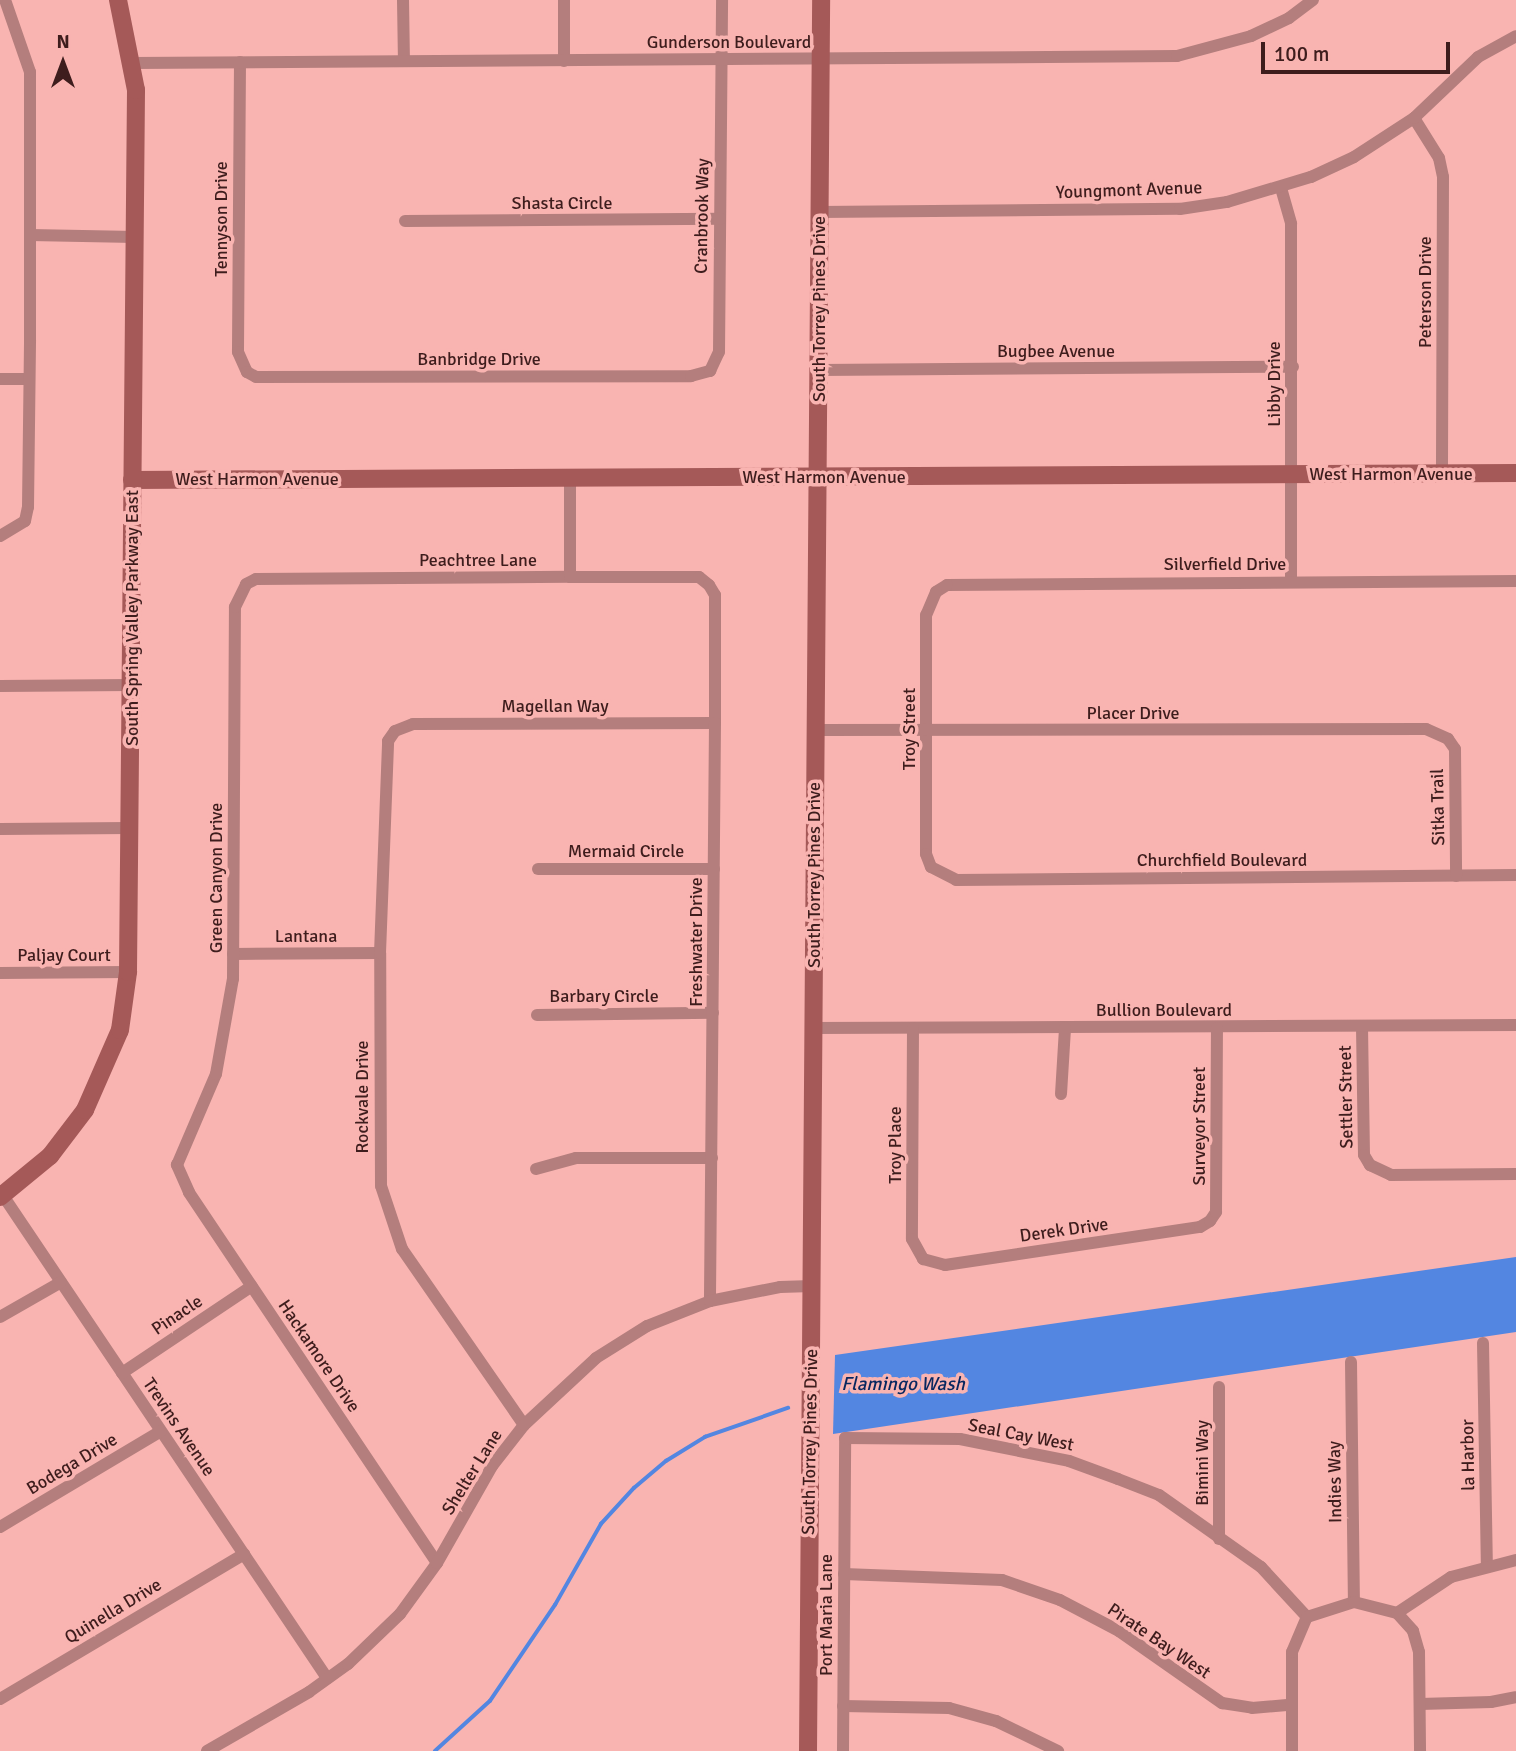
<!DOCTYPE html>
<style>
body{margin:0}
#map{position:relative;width:1516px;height:1751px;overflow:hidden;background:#f9b4b1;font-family:Signika,sans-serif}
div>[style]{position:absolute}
.water>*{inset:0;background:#5386e1}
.stream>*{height:3.5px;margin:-1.75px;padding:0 1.75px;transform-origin:1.75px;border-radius:1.75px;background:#5386e1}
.street>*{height:12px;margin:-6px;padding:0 6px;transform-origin:6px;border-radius:6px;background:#b47e7d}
.secondary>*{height:18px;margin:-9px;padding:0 9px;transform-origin:9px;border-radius:9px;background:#a55958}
span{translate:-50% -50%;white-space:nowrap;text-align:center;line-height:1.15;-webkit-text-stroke:7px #f9b4b1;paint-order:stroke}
.street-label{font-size:18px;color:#3e1d1d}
.water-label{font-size:19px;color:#08275f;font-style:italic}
.north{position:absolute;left:28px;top:28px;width:70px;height:70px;-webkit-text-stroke:5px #f9b4b1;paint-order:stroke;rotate:0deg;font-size:19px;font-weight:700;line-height:28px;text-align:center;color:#3e1d1d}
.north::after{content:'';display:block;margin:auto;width:24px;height:32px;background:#3e1d1d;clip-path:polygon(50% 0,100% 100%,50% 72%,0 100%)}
.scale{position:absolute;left:1261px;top:42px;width:189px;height:32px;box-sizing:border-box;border:4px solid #3e1d1d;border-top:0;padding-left:9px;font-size:21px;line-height:24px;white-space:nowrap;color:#3e1d1d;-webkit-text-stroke:5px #f9b4b1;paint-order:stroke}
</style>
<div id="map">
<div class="water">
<i style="clip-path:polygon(1516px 1257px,1516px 1332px,833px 1434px,835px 1355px)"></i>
</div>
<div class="stream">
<i style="left:435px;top:1751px;width:74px;rotate:-42.3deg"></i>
<i style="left:490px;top:1701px;width:116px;rotate:-55.9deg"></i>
<i style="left:555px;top:1605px;width:93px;rotate:-60.4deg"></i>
<i style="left:601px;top:1524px;width:49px;rotate:-47.5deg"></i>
<i style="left:634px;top:1488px;width:42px;rotate:-40.2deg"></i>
<i style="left:666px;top:1461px;width:46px;rotate:-31.6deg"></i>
<i style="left:705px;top:1437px;width:88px;rotate:-19.3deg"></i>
</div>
<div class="street">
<i style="left:403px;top:0;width:61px;rotate:89.1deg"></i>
<i style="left:564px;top:61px;width:61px;rotate:-90deg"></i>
<i style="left:240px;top:62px;width:290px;rotate:90.4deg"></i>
<i style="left:238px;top:352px;width:22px;rotate:66deg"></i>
<i style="left:247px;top:372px;width:10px;rotate:29deg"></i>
<i style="left:256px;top:377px;width:435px;rotate:-0.1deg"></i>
<i style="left:691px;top:376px;width:20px;rotate:-15deg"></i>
<i style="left:710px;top:371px;width:21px;rotate:-65deg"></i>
<i style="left:719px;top:352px;width:352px;rotate:-89.5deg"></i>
<i style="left:133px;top:63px;width:1044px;rotate:-0.38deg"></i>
<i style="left:1177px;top:56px;width:77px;rotate:-15.1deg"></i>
<i style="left:1251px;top:36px;width:42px;rotate:-25.3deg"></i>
<i style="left:1289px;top:18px;width:30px;rotate:-37deg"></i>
<i style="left:1414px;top:118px;width:47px;rotate:58deg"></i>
<i style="left:1439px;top:158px;width:19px;rotate:78deg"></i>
<i style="left:1443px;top:177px;width:297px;rotate:90.2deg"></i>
<i style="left:1281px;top:188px;width:37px;rotate:74deg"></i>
<i style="left:1291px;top:224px;width:358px;rotate:90deg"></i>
<i style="left:819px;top:212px;width:361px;rotate:-0.5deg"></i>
<i style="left:1180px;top:209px;width:48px;rotate:-8.5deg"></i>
<i style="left:1227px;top:202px;width:88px;rotate:-16.6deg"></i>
<i style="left:1311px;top:177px;width:47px;rotate:-24.9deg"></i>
<i style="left:1354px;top:157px;width:72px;rotate:-33deg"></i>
<i style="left:1414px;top:118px;width:88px;rotate:-43.6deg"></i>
<i style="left:1478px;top:57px;width:43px;rotate:-28.9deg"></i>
<i style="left:405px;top:221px;width:315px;rotate:-0.4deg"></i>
<i style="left:30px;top:235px;width:105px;rotate:1.1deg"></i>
<i style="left:819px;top:370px;width:474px;rotate:-0.4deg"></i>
<i style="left:0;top:379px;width:29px"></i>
<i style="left:0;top:536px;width:29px;rotate:-31deg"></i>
<i style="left:25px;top:521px;width:14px;rotate:-78deg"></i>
<i style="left:28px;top:507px;width:167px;rotate:-89.3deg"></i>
<i style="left:30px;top:340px;width:268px;rotate:-90deg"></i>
<i style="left:30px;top:72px;width:76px;rotate:-109.1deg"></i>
<i style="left:570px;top:577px;width:99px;rotate:-90deg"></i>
<i style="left:1516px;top:581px;width:569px;rotate:179.6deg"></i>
<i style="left:947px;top:585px;width:13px;rotate:148deg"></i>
<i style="left:936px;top:592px;width:25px;rotate:113deg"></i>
<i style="left:926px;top:615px;width:239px;rotate:90deg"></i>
<i style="left:926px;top:854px;width:14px;rotate:69deg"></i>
<i style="left:931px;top:867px;width:28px;rotate:27deg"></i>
<i style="left:956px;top:880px;width:560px;rotate:-0.51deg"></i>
<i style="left:0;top:686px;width:131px;rotate:-0.4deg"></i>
<i style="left:816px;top:730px;width:610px;rotate:-0.09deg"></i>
<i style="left:1426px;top:729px;width:24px;rotate:24deg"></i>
<i style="left:1448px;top:739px;width:12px;rotate:55deg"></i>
<i style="left:1455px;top:749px;width:127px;rotate:89.5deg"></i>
<i style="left:0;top:829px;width:130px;rotate:-0.4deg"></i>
<i style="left:538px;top:869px;width:176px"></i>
<i style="left:233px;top:954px;width:147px;rotate:-0.4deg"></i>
<i style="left:0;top:973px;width:128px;rotate:-0.4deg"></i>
<i style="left:537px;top:1015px;width:176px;rotate:-0.7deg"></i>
<i style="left:1362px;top:1027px;width:128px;rotate:89.1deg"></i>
<i style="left:1364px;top:1155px;width:12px;rotate:59deg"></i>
<i style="left:1370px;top:1165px;width:23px;rotate:25deg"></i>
<i style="left:1391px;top:1175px;width:125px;rotate:-0.5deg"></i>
<i style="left:813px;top:1028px;width:703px;rotate:-0.24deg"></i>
<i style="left:913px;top:1028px;width:211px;rotate:90.3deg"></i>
<i style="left:912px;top:1239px;width:23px;rotate:61deg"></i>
<i style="left:923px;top:1259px;width:23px;rotate:15deg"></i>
<i style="left:945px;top:1265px;width:258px;rotate:-8.5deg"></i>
<i style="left:1200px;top:1227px;width:12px;rotate:-31deg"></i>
<i style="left:1210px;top:1221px;width:11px;rotate:-56deg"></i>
<i style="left:1216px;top:1212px;width:184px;rotate:-89.7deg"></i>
<i style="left:1061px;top:1094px;width:66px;rotate:-86.5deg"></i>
<i style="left:536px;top:1169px;width:41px;rotate:-15.4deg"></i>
<i style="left:576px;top:1158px;width:136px"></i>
<i style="left:0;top:1191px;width:587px;rotate:56.12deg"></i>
<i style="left:0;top:1317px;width:70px;rotate:-29.8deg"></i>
<i style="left:1483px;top:1343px;width:224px;rotate:89deg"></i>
<i style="left:1351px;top:1362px;width:240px;rotate:89.3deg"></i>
<i style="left:122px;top:1373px;width:156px;rotate:-33.8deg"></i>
<i style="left:1219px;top:1387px;width:152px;rotate:90deg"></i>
<i style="left:524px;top:1425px;width:214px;rotate:-124.7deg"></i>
<i style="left:402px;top:1249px;width:66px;rotate:-108.4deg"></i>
<i style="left:381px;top:1186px;width:233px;rotate:-90.2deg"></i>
<i style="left:380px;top:953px;width:212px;rotate:-87.8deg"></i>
<i style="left:388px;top:741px;width:12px;rotate:-55deg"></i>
<i style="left:395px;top:731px;width:19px;rotate:-21deg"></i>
<i style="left:413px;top:724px;width:302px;rotate:-0.2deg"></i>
<i style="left:0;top:1527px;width:187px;rotate:-30.8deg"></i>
<i style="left:437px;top:1563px;width:446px;rotate:-123.8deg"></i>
<i style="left:189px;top:1192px;width:30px;rotate:-114deg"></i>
<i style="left:177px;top:1165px;width:99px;rotate:-66.8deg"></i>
<i style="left:216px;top:1074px;width:97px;rotate:-79.9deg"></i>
<i style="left:233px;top:979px;width:372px;rotate:-89.7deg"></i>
<i style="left:235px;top:607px;width:25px;rotate:-64deg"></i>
<i style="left:246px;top:584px;width:11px;rotate:-27deg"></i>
<i style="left:256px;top:579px;width:314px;rotate:-0.4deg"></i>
<i style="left:570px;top:577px;width:129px"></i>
<i style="left:699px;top:577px;width:13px;rotate:39deg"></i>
<i style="left:709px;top:585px;width:12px;rotate:59deg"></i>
<i style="left:715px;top:595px;width:128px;rotate:90deg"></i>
<i style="left:715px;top:723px;width:578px;rotate:90.5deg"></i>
<i style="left:844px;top:1574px;width:158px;rotate:2.2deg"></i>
<i style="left:1002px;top:1580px;width:61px;rotate:19deg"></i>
<i style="left:1060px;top:1600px;width:67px;rotate:27.7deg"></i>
<i style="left:1119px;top:1631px;width:126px;rotate:35deg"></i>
<i style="left:1222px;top:1703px;width:30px;rotate:9deg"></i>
<i style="left:1252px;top:1708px;width:38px;rotate:-5deg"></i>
<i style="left:1397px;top:1613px;width:65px;rotate:-33.7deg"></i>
<i style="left:1451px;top:1577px;width:67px;rotate:-14.7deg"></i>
<i style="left:0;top:1699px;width:284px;rotate:-30.7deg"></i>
<i style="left:1420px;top:1704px;width:71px;rotate:-1.6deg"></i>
<i style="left:1491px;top:1702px;width:25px;rotate:-11deg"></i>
<i style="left:843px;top:1706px;width:106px;rotate:1.1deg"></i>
<i style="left:949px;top:1708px;width:49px;rotate:15.5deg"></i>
<i style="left:996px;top:1721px;width:69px;rotate:25.8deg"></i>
<i style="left:207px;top:1751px;width:118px;rotate:-30deg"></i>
<i style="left:309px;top:1692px;width:48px;rotate:-35.7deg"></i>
<i style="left:348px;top:1664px;width:72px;rotate:-43.9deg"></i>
<i style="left:400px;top:1614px;width:63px;rotate:-54deg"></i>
<i style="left:437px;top:1563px;width:112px;rotate:-60.4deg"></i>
<i style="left:492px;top:1466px;width:52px;rotate:-52deg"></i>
<i style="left:524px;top:1425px;width:98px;rotate:-42.9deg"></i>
<i style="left:596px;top:1358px;width:60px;rotate:-32.1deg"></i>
<i style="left:647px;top:1326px;width:68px;rotate:-21.6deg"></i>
<i style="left:710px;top:1301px;width:71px;rotate:-11.3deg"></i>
<i style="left:780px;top:1287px;width:32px;rotate:-2deg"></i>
<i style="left:843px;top:1751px;width:313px;rotate:-89.6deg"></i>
<i style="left:845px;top:1438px;width:115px;rotate:0.5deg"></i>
<i style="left:960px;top:1439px;width:111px;rotate:11.4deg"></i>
<i style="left:1069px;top:1461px;width:52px;rotate:20.2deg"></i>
<i style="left:1118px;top:1479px;width:44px;rotate:21.3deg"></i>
<i style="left:1159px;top:1495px;width:125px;rotate:35.2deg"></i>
<i style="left:1261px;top:1567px;width:68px;rotate:47.4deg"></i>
<i style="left:1292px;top:1751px;width:99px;rotate:-90deg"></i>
<i style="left:1292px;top:1652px;width:38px;rotate:-67deg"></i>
<i style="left:1307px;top:1617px;width:49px;rotate:-17.7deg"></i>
<i style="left:1354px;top:1602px;width:44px;rotate:14.3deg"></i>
<i style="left:1397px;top:1613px;width:24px;rotate:48deg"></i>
<i style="left:1413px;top:1631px;width:22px;rotate:74deg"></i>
<i style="left:1419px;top:1652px;width:99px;rotate:89.4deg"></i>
</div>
<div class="secondary">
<i style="left:132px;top:480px;width:1384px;rotate:-0.29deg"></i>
<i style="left:0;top:1197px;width:65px;rotate:-39.4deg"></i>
<i style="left:50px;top:1156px;width:58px;rotate:-52.7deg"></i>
<i style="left:85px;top:1110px;width:87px;rotate:-66.4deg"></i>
<i style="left:120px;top:1030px;width:59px;rotate:-82.1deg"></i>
<i style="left:128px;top:972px;width:882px;rotate:-89.48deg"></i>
<i style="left:136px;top:90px;width:92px;rotate:-101.3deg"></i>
<i style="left:808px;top:1751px;width:1751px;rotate:-89.57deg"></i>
</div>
<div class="street-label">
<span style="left:729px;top:42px">Gunderson Boulevard</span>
<span style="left:1129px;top:190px;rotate:-2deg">Youngmont Avenue</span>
<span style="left:562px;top:203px">Shasta Circle</span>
<span style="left:702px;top:216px;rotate:-89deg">Cranbrook Way</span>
<span style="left:221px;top:219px;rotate:-90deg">Tennyson Drive</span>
<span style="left:1425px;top:292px;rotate:-90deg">Peterson Drive</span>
<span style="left:819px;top:309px;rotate:-90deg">South Torrey Pines Drive</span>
<span style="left:1056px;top:351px">Bugbee Avenue</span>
<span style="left:479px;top:359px">Banbridge Drive</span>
<span style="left:1274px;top:384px;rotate:-90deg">Libby Drive</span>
<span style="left:1391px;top:474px">West Harmon Avenue</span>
<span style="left:824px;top:477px">West Harmon Avenue</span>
<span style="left:257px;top:479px">West Harmon Avenue</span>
<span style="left:478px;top:560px">Peachtree Lane</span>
<span style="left:1225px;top:564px">Silverfield Drive</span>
<span style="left:132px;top:618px;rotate:-90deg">South Spring Valley Parkway East</span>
<span style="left:555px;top:706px">Magellan Way</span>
<span style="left:1133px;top:713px">Placer Drive</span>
<span style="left:909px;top:729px;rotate:-90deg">Troy Street</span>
<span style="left:1438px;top:807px;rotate:-91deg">Sitka Trail</span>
<span style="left:626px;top:851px">Mermaid Circle</span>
<span style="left:1222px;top:860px">Churchfield Boulevard</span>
<span style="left:814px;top:875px;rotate:-90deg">South Torrey Pines Drive</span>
<span style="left:216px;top:878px;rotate:-90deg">Green Canyon Drive</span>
<span style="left:306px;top:936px">Lantana</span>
<span style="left:696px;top:942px;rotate:-90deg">Freshwater Drive</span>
<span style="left:64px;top:955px">Paljay Court</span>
<span style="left:604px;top:996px">Barbary Circle</span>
<span style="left:1164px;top:1010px">Bullion Boulevard</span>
<span style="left:362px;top:1097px;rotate:-90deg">Rockvale Drive</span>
<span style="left:1346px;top:1097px;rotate:-91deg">Settler Street</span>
<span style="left:1199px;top:1126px;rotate:-90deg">Surveyor Street</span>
<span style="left:895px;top:1145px;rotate:-90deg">Troy Place</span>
<span style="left:1064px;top:1230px;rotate:-8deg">Derek Drive</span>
<span style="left:177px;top:1315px;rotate:-34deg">Pinacle</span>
<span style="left:319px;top:1356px;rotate:56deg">Hackamore Drive</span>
<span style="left:179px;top:1427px;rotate:56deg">Trevins Avenue</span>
<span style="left:1021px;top:1435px;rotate:11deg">Seal Cay West</span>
<span style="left:810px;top:1442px;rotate:-89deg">South Torrey Pines Drive</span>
<span style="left:1468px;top:1455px;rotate:-91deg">la Harbor</span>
<span style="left:1202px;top:1463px;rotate:-90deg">Bimini Way</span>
<span style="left:72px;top:1464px;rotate:-31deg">Bodega Drive</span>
<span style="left:472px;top:1472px;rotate:-58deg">Shelter Lane</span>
<span style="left:1335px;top:1482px;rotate:-91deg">Indies Way</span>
<span style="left:113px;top:1611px;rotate:-31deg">Quinella Drive</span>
<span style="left:826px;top:1615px;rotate:-90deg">Port Maria Lane</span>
<span style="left:1159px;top:1641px;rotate:34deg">Pirate Bay West</span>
</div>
<div class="water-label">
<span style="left:903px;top:1385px">Flamingo Wash</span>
</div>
<div class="north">N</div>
<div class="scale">100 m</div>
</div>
